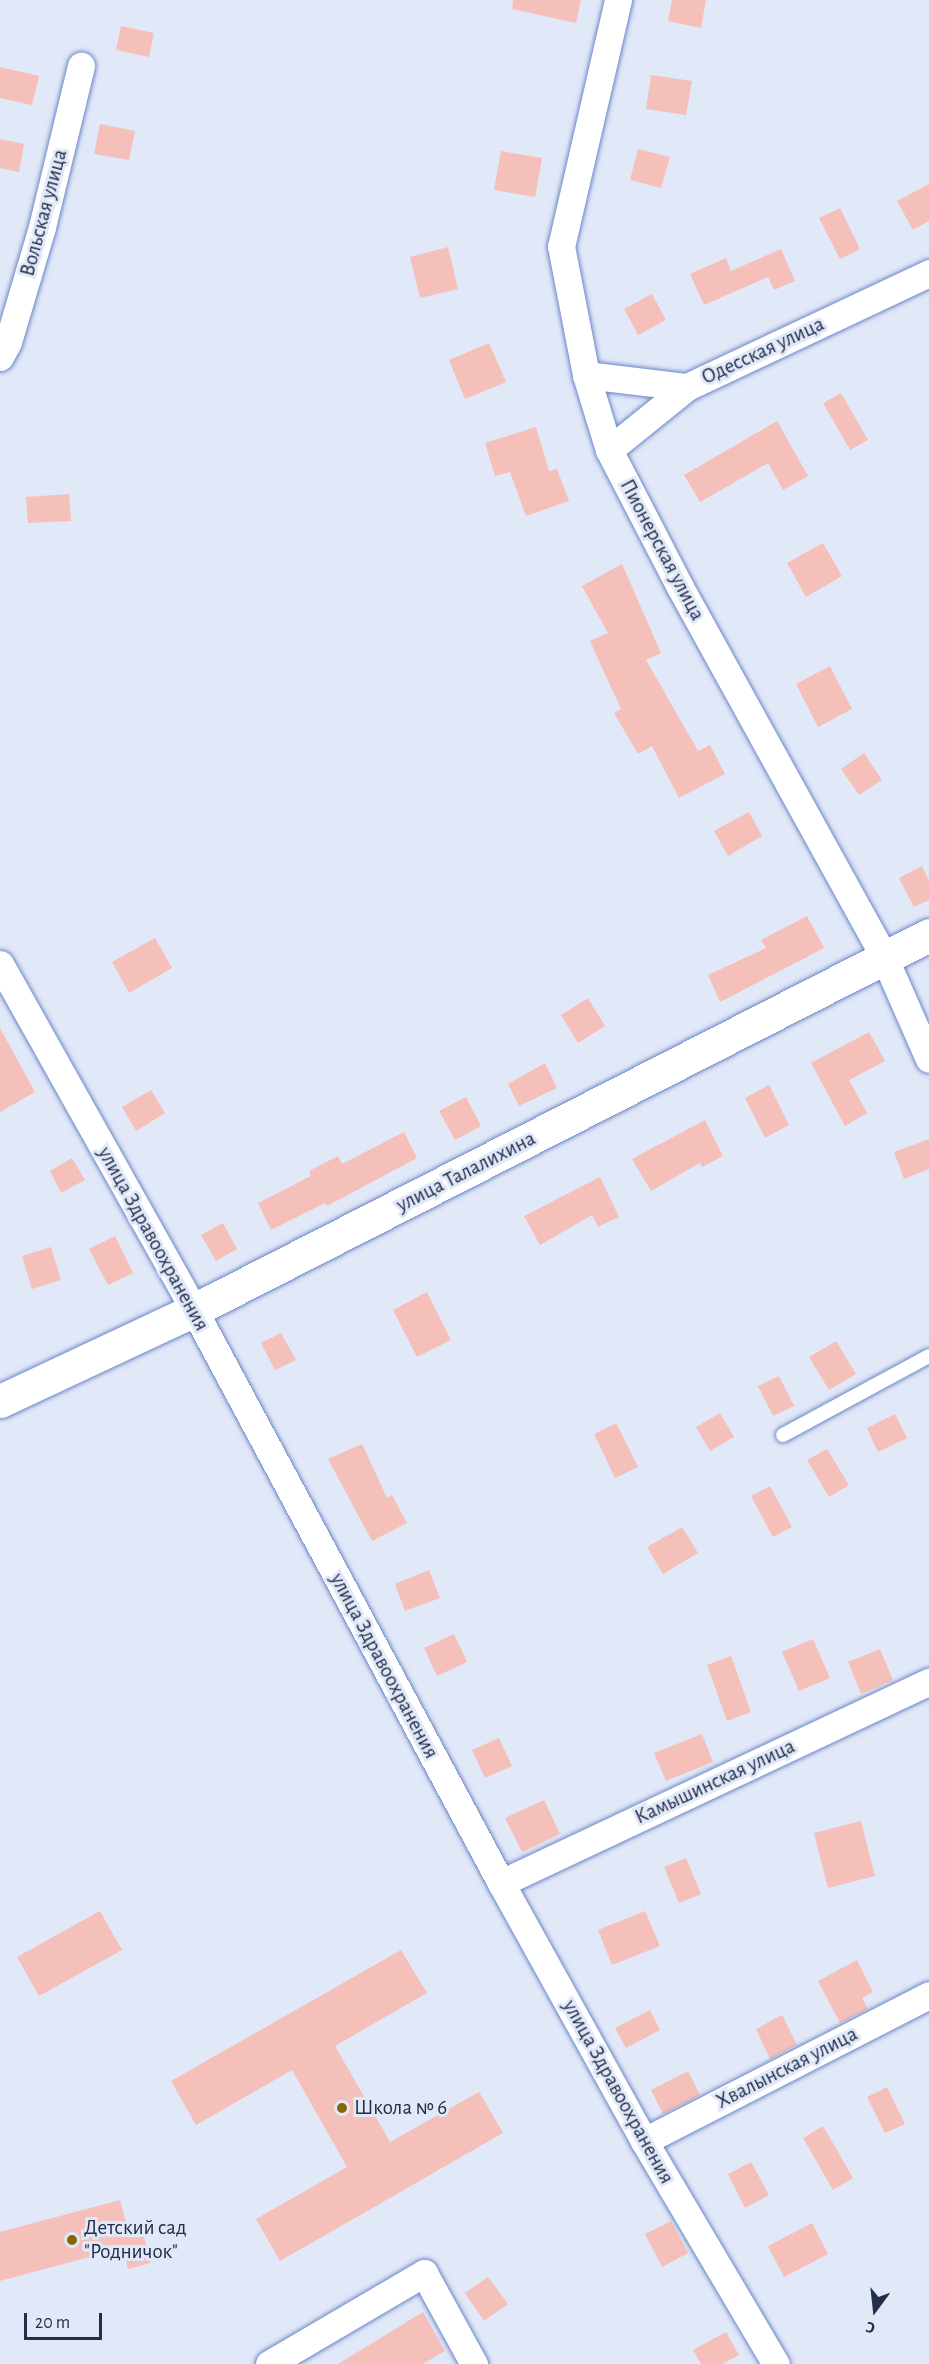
<!DOCTYPE html>
<meta charset="utf-8">
<style>
body{margin:0}
#map{position:relative;width:929px;height:2364px;overflow:hidden;background:#e1e8f7;font-family:"Alegreya Sans",sans-serif}
div>[style]{position:absolute}
.building>*{inset:0;background:#f6c0ba}
.roads{filter:drop-shadow(0 0 2px #6a87c9) drop-shadow(0 0 2px #6a87c9)}
.service>*{height:14px;margin:-7px;padding:0 7px;transform-origin:7px;border-radius:7px;background:#fff}
.minor>*{height:27px;margin:-13.5px;padding:0 13.5px;transform-origin:13.5px;border-radius:13.5px;background:#fff}
.tertiary>*{height:33px;margin:-16.5px;padding:0 16.5px;transform-origin:16.5px;border-radius:16.5px;background:#fff}
.dots>*{width:16px;height:16px;translate:-50% -50%;box-sizing:border-box;border:3px solid #e1e8f7;border-radius:50%}
span{translate:-50% -50%;white-space:nowrap;text-align:center;line-height:1.15;-webkit-text-stroke:6px #e1e8f7;paint-order:stroke}
.street-label{font-size:21px;color:#222e4a}
.poi-label{font-size:21px;color:#222e4a}
.left{translate:0 -50%;text-align:left}
.north{position:absolute;left:845px;top:2280px;width:60px;height:60px;-webkit-text-stroke:4px #e1e8f7;paint-order:stroke;rotate:195deg;font-size:16px;font-weight:700;line-height:24px;text-align:center;color:#222e4a}
.north::after{content:'';display:block;margin:auto;width:21px;height:27px;background:#222e4a;clip-path:polygon(50% 0,100% 100%,50% 72%,0 100%)}
.scale{position:absolute;left:24px;top:2313px;width:78px;height:27px;box-sizing:border-box;border:3px solid #222e4a;border-top:0;padding-left:8px;font-size:18px;line-height:21px;white-space:nowrap;color:#222e4a;-webkit-text-stroke:4px #e1e8f7;paint-order:stroke}
</style>
<div id="map">
<div class="building">
<i style="clip-path:polygon(513px 0,581px 0,576px 23px,512px 9px)"></i>
<i style="clip-path:polygon(672px 0,706px 0,701px 28px,668px 21px)"></i>
<i style="clip-path:polygon(121px 26px,154px 33px,149px 57px,116px 50px)"></i>
<i style="clip-path:polygon(0 67px,39px 76px,32px 105px,0 98px)"></i>
<i style="clip-path:polygon(651px 75px,692px 81px,686px 115px,646px 109px)"></i>
<i style="clip-path:polygon(100px 124px,135px 131px,129px 160px,94px 154px)"></i>
<i style="clip-path:polygon(0 139px,24px 144px,19px 172px,0 168px)"></i>
<i style="clip-path:polygon(638px 149px,670px 157px,661px 188px,630px 180px)"></i>
<i style="clip-path:polygon(501px 151px,542px 158px,535px 197px,494px 190px)"></i>
<i style="clip-path:polygon(929px 184px,929px 221px,913px 230px,897px 201px)"></i>
<i style="clip-path:polygon(840px 208px,860px 249px,840px 259px,819px 218px)"></i>
<i style="clip-path:polygon(448px 247px,458px 289px,420px 298px,410px 257px)"></i>
<i style="clip-path:polygon(781px 249px,795px 281px,774px 290px,768px 277px,704px 305px,690px 274px,726px 258px,731px 271px)"></i>
<i style="clip-path:polygon(652px 294px,666px 320px,638px 335px,624px 309px)"></i>
<i style="clip-path:polygon(489px 343px,506px 382px,465px 399px,449px 360px)"></i>
<i style="clip-path:polygon(841px 393px,868px 440px,850px 450px,823px 403px)"></i>
<i style="clip-path:polygon(777px 421px,808px 476px,783px 490px,768px 463px,700px 502px,684px 475px)"></i>
<i style="clip-path:polygon(536px 427px,549px 471px,557px 469px,569px 501px,526px 516px,510px 472px,495px 476px,485px 443px)"></i>
<i style="clip-path:polygon(69px 494px,71px 521px,28px 523px,26px 497px)"></i>
<i style="clip-path:polygon(823px 543px,842px 576px,806px 597px,787px 563px)"></i>
<i style="clip-path:polygon(622px 564px,661px 653px,646px 660px,698px 751px,710px 745px,725px 774px,679px 798px,652px 746px,638px 754px,614px 713px,621px 709px,590px 641px,608px 633px,582px 586px)"></i>
<i style="clip-path:polygon(830px 666px,852px 709px,818px 727px,796px 684px)"></i>
<i style="clip-path:polygon(864px 753px,882px 780px,859px 795px,841px 769px)"></i>
<i style="clip-path:polygon(749px 812px,762px 836px,728px 856px,714px 831px)"></i>
<i style="clip-path:polygon(922px 866px,929px 881px,929px 900px,914px 907px,899px 878px)"></i>
<i style="clip-path:polygon(807px 916px,824px 948px,720px 1002px,708px 975px,766px 948px,761px 940px)"></i>
<i style="clip-path:polygon(155px 938px,172px 968px,129px 993px,112px 962px)"></i>
<i style="clip-path:polygon(588px 998px,605px 1026px,578px 1043px,561px 1015px)"></i>
<i style="clip-path:polygon(0 1028px,35px 1092px,0 1112px)"></i>
<i style="clip-path:polygon(869px 1032px,885px 1061px,849px 1080px,867px 1113px,845px 1126px,811px 1063px)"></i>
<i style="clip-path:polygon(545px 1063px,557px 1088px,519px 1106px,508px 1084px)"></i>
<i style="clip-path:polygon(769px 1085px,789px 1125px,765px 1138px,745px 1098px)"></i>
<i style="clip-path:polygon(151px 1090px,165px 1113px,136px 1131px,122px 1107px)"></i>
<i style="clip-path:polygon(466px 1097px,481px 1126px,455px 1140px,439px 1111px)"></i>
<i style="clip-path:polygon(705px 1120px,723px 1156px,702px 1167px,700px 1163px,651px 1191px,632px 1159px)"></i>
<i style="clip-path:polygon(404px 1132px,417px 1158px,327px 1206px,325px 1203px,271px 1230px,258px 1203px,311px 1176px,309px 1171px,338px 1156px,342px 1164px)"></i>
<i style="clip-path:polygon(929px 1139px,929px 1169px,904px 1179px,894px 1152px)"></i>
<i style="clip-path:polygon(72px 1158px,85px 1180px,61px 1193px,50px 1171px)"></i>
<i style="clip-path:polygon(600px 1177px,619px 1217px,598px 1227px,592px 1215px,540px 1245px,524px 1216px)"></i>
<i style="clip-path:polygon(223px 1223px,237px 1249px,216px 1261px,201px 1235px)"></i>
<i style="clip-path:polygon(115px 1236px,133px 1273px,108px 1285px,89px 1249px)"></i>
<i style="clip-path:polygon(51px 1247px,61px 1280px,32px 1289px,22px 1256px)"></i>
<i style="clip-path:polygon(427px 1292px,451px 1340px,417px 1357px,393px 1310px)"></i>
<i style="clip-path:polygon(281px 1333px,296px 1360px,275px 1370px,261px 1343px)"></i>
<i style="clip-path:polygon(836px 1341px,856px 1374px,829px 1390px,809px 1357px)"></i>
<i style="clip-path:polygon(779px 1376px,794px 1406px,773px 1416px,758px 1386px)"></i>
<i style="clip-path:polygon(720px 1413px,734px 1437px,710px 1451px,696px 1427px)"></i>
<i style="clip-path:polygon(895px 1414px,907px 1438px,878px 1452px,867px 1428px)"></i>
<i style="clip-path:polygon(616px 1423px,638px 1467px,615px 1478px,594px 1434px)"></i>
<i style="clip-path:polygon(362px 1444px,387px 1498px,392px 1495px,407px 1523px,372px 1541px,328px 1459px)"></i>
<i style="clip-path:polygon(827px 1449px,849px 1485px,829px 1497px,807px 1460px)"></i>
<i style="clip-path:polygon(770px 1486px,792px 1527px,773px 1537px,751px 1496px)"></i>
<i style="clip-path:polygon(682px 1527px,698px 1553px,663px 1574px,647px 1547px)"></i>
<i style="clip-path:polygon(429px 1570px,440px 1598px,405px 1611px,395px 1584px)"></i>
<i style="clip-path:polygon(454px 1634px,467px 1662px,437px 1676px,424px 1648px)"></i>
<i style="clip-path:polygon(813px 1639px,830px 1678px,799px 1691px,782px 1652px)"></i>
<i style="clip-path:polygon(880px 1649px,893px 1680px,861px 1694px,848px 1662px)"></i>
<i style="clip-path:polygon(731px 1656px,751px 1712px,727px 1721px,707px 1665px)"></i>
<i style="clip-path:polygon(702px 1734px,713px 1762px,666px 1781px,654px 1753px)"></i>
<i style="clip-path:polygon(499px 1738px,512px 1766px,485px 1778px,472px 1750px)"></i>
<i style="clip-path:polygon(544px 1800px,560px 1834px,522px 1852px,505px 1818px)"></i>
<i style="clip-path:polygon(861px 1821px,875px 1876px,828px 1888px,814px 1833px)"></i>
<i style="clip-path:polygon(686px 1858px,701px 1894px,679px 1903px,664px 1867px)"></i>
<i style="clip-path:polygon(100px 1911px,122px 1950px,39px 1996px,17px 1957px)"></i>
<i style="clip-path:polygon(645px 1911px,660px 1946px,612px 1965px,598px 1930px)"></i>
<i style="clip-path:polygon(401px 1950px,427px 1993px,335px 2046px,390px 2142px,479px 2092px,503px 2133px,280px 2261px,256px 2219px,347px 2167px,292px 2070px,196px 2125px,171px 2081px)"></i>
<i style="clip-path:polygon(857px 1960px,873px 1992px,862px 1998px,868px 2009px,840px 2023px,818px 1981px)"></i>
<i style="clip-path:polygon(650px 2010px,660px 2030px,626px 2048px,615px 2028px)"></i>
<i style="clip-path:polygon(782px 2015px,797px 2045px,770px 2059px,756px 2029px)"></i>
<i style="clip-path:polygon(688px 2071px,700px 2095px,663px 2114px,651px 2090px)"></i>
<i style="clip-path:polygon(887px 2087px,905px 2124px,885px 2133px,867px 2097px)"></i>
<i style="clip-path:polygon(823px 2126px,853px 2178px,833px 2190px,803px 2138px)"></i>
<i style="clip-path:polygon(751px 2162px,769px 2195px,745px 2208px,728px 2174px)"></i>
<i style="clip-path:polygon(120px 2200px,128px 2230px,141px 2226px,151px 2263px,128px 2269px,123px 2248px,0 2281px,0 2232px)"></i>
<i style="clip-path:polygon(671px 2221px,688px 2253px,662px 2267px,645px 2234px)"></i>
<i style="clip-path:polygon(812px 2223px,828px 2254px,784px 2277px,768px 2246px)"></i>
<i style="clip-path:polygon(488px 2277px,508px 2304px,484px 2321px,465px 2293px)"></i>
<i style="clip-path:polygon(423px 2312px,445px 2351px,423px 2364px,338px 2364px)"></i>
<i style="clip-path:polygon(726px 2332px,739px 2355px,722px 2364px,701px 2364px,693px 2350px)"></i>
</div>
<div class="roads">
<div class="service">
<i style="left:783px;top:1435px;width:166px;rotate:-28.4deg"></i>
</div>
<div class="minor">
<i style="left:618px;top:0;width:253px;rotate:103deg"></i>
<i style="left:561px;top:246px;width:131px;rotate:79deg"></i>
<i style="left:586px;top:375px;width:78px;rotate:73deg"></i>
<i style="left:609px;top:450px;width:154px;rotate:62.6deg"></i>
<i style="left:680px;top:587px;width:425px;rotate:61.1deg"></i>
<i style="left:885px;top:959px;width:109px;rotate:66.3deg"></i>
<i style="left:0;top:357px;width:17px;rotate:-62deg"></i>
<i style="left:8px;top:342px;width:120px;rotate:-73.5deg"></i>
<i style="left:42px;top:227px;width:166px;rotate:-76.4deg"></i>
<i style="left:586px;top:375px;width:102px;rotate:6.8deg"></i>
<i style="left:609px;top:450px;width:100px;rotate:-38.9deg"></i>
<i style="left:687px;top:387px;width:268px;rotate:-25.2deg"></i>
<i style="left:0;top:964px;width:397px;rotate:60.7deg"></i>
<i style="left:194px;top:1310px;width:650px;rotate:61.82deg"></i>
<i style="left:501px;top:1883px;width:295px;rotate:61deg"></i>
<i style="left:644px;top:2141px;width:259px;rotate:59.4deg"></i>
<i style="left:501px;top:1883px;width:473px;rotate:-25.2deg"></i>
<i style="left:644px;top:2141px;width:320px;rotate:-27.1deg"></i>
<i style="left:269px;top:2364px;width:180px;rotate:-30.4deg"></i>
<i style="left:424px;top:2273px;width:104px;rotate:61.2deg"></i>
</div>
<div class="tertiary">
<i style="left:0;top:1401px;width:214px;rotate:-25.1deg"></i>
<i style="left:194px;top:1310px;width:825px;rotate:-27.03deg"></i>
</div>
</div>
<div class="dots">
<i style="left:342px;top:2108px;background:#896603"></i>
<i style="left:72px;top:2240px;background:#896603"></i>
</div>
<div class="street-label">
<span style="left:44px;top:213px;rotate:-75deg">Вольская улица</span>
<span style="left:763px;top:351px;rotate:-25deg">Одесская улица</span>
<span style="left:662px;top:550px;rotate:62deg">Пионерская улица</span>
<span style="left:466px;top:1172px;rotate:-27deg">улица Талалихина</span>
<span style="left:153px;top:1239px;rotate:61deg">улица Здравоохранения</span>
<span style="left:384px;top:1666px;rotate:62deg">улица Здравоохранения</span>
<span style="left:715px;top:1782px;rotate:-25deg">Камышинская улица</span>
<span style="left:787px;top:2068px;rotate:-27deg">Хвалынская улица</span>
<span style="left:618px;top:2092px;rotate:61deg">улица Здравоохранения</span>
</div>
<div class="poi-label">
<span class="left" style="left:354px;top:2108px">Школа № 6</span>
<span class="left" style="left:84px;top:2240px">Детский сад<br>"Родничок"</span>
</div>
<div class="north">С</div>
<div class="scale">20 m</div>
</div>
